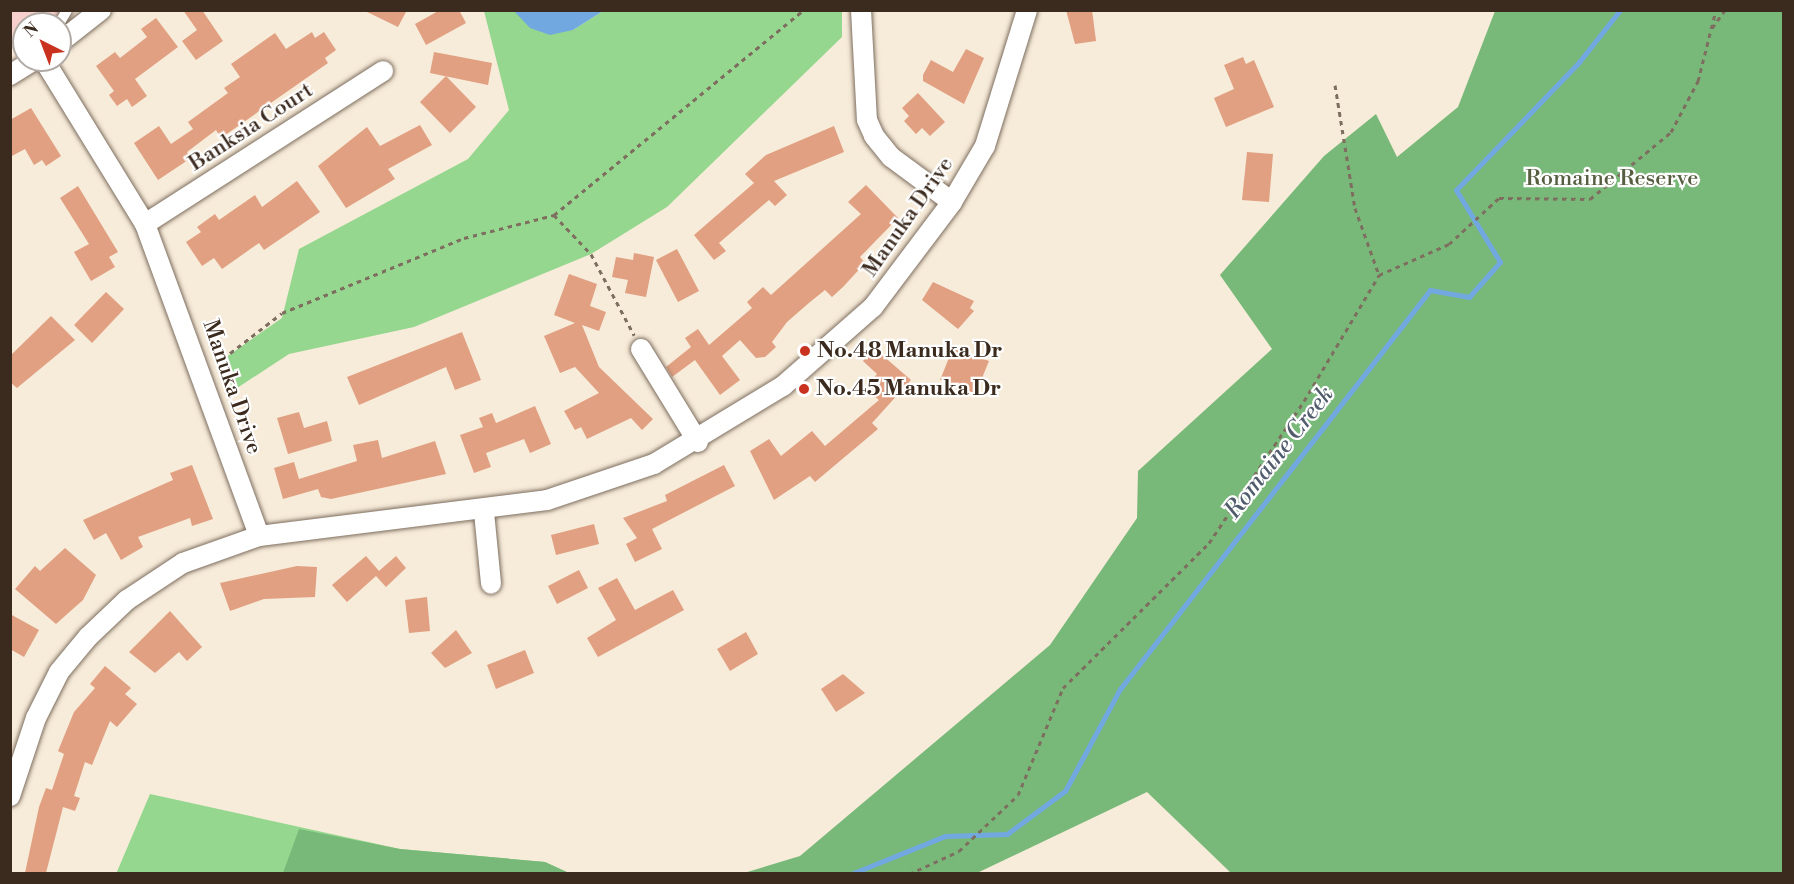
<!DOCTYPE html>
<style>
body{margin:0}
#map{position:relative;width:1794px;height:884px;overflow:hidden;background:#f7ebd9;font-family:"Libre Bodoni",serif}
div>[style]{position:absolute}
.built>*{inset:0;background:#f7d0cd}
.green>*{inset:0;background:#95d78e}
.forest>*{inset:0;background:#78b879}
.water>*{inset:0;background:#72a8e0}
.stream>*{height:5px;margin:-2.5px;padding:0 2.5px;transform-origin:2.5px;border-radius:2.5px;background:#72a8e0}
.building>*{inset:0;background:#e1a081}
.path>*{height:3px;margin-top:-1.5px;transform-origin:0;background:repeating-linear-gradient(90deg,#7d6e5f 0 4.5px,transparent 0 9px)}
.roads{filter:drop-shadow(0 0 2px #7d6e5f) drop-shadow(0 0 2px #7d6e5f)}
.lane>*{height:10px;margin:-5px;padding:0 5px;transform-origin:5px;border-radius:5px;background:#fff}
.street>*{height:20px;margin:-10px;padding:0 10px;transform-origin:10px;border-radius:10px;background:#fff}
.dots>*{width:16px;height:16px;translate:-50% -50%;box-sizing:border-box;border:3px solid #fff;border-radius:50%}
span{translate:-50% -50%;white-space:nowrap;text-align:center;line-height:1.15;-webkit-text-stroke:4.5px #fff;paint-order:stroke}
.street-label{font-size:22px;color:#3b2a1e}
.park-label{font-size:22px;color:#565e40}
.poi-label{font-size:22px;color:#3b2a1e;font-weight:700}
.left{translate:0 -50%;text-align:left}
.water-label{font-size:24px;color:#515c6c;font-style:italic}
.frame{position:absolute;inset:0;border:12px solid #3b2a1e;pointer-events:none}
.north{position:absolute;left:12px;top:12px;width:60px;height:60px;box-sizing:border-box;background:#fff;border:2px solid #b1aaa5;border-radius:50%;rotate:318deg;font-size:16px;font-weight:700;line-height:24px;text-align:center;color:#3b2a1e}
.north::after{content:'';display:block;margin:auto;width:21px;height:27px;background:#c8321e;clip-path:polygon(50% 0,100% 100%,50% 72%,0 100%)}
</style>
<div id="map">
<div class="built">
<i style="clip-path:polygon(11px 11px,72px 11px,51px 24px,24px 24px,24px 41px,11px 50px)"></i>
</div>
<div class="green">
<i style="clip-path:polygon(484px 11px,514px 11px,573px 30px,603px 11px,842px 11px,842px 37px,667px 207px,591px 254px,414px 327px,289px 354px,234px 390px,219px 362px,282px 318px,299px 249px,468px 159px,509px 110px)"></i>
<i style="clip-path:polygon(150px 794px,400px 849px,545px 862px,569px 873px,116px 874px)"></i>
</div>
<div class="forest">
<i style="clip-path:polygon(1495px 11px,1783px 11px,1783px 873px,1231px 873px,1147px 792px,977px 873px,744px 873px,800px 856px,1050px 645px,1137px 518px,1138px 471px,1272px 349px,1220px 275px,1324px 156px,1376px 114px,1397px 157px,1458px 107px)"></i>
<i style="clip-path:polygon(299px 829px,400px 849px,545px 862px,569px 873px,283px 873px)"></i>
</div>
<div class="water">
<i style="clip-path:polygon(514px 11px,514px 10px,603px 11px,573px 30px,550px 35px,530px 28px)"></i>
</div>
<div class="stream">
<i style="left:851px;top:874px;width:101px;rotate:-22deg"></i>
<i style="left:945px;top:836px;width:62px;rotate:-1.8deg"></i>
<i style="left:1007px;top:834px;width:72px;rotate:-36.6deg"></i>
<i style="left:1065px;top:791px;width:116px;rotate:-61.7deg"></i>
<i style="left:1120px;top:689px;width:505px;rotate:-52.15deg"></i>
<i style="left:1430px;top:290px;width:40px;rotate:10deg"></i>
<i style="left:1469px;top:297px;width:47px;rotate:-48.5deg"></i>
<i style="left:1500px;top:262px;width:84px;rotate:-121.4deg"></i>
<i style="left:1456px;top:190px;width:178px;rotate:-46.1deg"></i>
<i style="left:1579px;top:62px;width:66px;rotate:-51.7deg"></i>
</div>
<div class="building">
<i style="clip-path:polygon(183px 10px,202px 10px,223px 41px,196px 60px,182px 41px,197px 30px)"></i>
<i style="clip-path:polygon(363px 10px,407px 10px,398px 27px)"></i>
<i style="clip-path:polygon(440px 10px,459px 10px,466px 23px,426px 45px,415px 24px)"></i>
<i style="clip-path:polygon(1066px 10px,1092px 10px,1096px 41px,1075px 44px)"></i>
<i style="clip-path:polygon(156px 18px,178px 47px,135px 79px,147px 96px,132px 107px,127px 99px,117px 106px,109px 95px,114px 91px,96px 66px,115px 52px,120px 58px,147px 37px,141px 29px)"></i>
<i style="clip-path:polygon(312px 32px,315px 38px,324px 32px,336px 50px,325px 58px,328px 63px,221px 138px,216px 130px,187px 152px,191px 158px,158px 180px,134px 143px,159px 126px,171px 144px,193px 129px,188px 122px,228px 93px,224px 88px,240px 77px,231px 64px,275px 33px,286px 49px)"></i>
<i style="clip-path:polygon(966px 49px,984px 58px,964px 104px,923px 81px,923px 75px,931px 60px,953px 72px)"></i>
<i style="clip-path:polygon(434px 52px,492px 63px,488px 85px,430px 73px)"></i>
<i style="clip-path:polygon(1243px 57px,1246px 64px,1254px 60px,1274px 107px,1226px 127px,1214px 98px,1234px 89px,1224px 65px)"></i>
<i style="clip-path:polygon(446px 76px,476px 107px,450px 133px,420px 102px)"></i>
<i style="clip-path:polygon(918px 93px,945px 122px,930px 136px,922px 128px,916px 134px,904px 121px,909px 116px,902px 108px)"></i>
<i style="clip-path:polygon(31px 108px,61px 156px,46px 166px,42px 160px,34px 165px,25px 149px,10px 157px,10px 120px)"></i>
<i style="clip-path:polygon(420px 125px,432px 145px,388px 169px,395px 179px,346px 208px,318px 166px,367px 127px,380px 146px)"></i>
<i style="clip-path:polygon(834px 126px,844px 152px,774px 181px,787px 195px,775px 206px,769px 200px,719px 243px,726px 251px,714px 260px,694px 235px,754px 183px,745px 174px,766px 155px)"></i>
<i style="clip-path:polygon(1247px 152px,1273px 154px,1269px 202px,1242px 200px)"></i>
<i style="clip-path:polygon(297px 181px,320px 212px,264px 250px,259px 243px,222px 269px,214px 258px,202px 266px,186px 242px,201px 232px,197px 227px,215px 214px,219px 220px,255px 195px,262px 207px)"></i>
<i style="clip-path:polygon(866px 185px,898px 218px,860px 257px,865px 263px,843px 287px,832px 297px,825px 290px,810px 302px,787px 322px,772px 342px,776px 347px,765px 357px,756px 358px,740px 340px,722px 356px,740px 380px,720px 395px,695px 360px,672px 377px,666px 367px,691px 347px,685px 338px,698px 329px,709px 345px,752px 308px,747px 302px,763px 287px,771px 295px,861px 214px,848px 202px)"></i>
<i style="clip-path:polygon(78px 186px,118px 252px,109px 257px,115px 267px,91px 281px,74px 252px,89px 244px,60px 198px)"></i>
<i style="clip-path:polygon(677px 249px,699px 291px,678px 302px,656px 260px)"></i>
<i style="clip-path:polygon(634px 253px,654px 257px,646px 297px,625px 293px,628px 280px,612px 277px,616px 257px,633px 260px)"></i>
<i style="clip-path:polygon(569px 274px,597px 284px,590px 306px,606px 312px,599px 331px,582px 325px,599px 367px,653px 419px,642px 430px,631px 418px,587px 439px,581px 427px,575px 430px,564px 411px,599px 393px,575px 367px,560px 373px,544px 336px,575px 323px,554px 315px)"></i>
<i style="clip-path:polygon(933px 282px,974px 301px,970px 308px,974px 311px,958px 329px,922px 300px)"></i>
<i style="clip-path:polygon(106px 292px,124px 309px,92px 343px,74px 325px)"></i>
<i style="clip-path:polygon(51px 316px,75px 340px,17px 388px,10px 382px,10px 356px)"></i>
<i style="clip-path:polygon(462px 332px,481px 380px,455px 390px,446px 367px,359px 405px,347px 377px)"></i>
<i style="clip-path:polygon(874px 348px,911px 380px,872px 423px,878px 429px,815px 482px,810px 476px,774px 500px,750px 451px,769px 439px,781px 456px,812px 431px,825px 446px,879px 400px,865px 388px,877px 374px,863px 361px)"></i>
<i style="clip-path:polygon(953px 348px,989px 361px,975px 395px,940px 380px)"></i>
<i style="clip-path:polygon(535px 406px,551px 444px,530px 453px,524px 439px,486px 453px,491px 467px,474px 473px,460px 435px,483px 427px,479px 418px,492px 413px,496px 423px)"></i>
<i style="clip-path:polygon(299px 412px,304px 428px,327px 421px,332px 441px,288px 454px,277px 418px)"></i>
<i style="clip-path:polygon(378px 440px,382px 458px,435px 441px,446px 474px,331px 499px,321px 497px,318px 489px,283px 499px,274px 468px,294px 462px,299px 479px,357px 461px,353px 445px)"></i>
<i style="clip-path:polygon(192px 465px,213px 519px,192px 526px,190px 518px,138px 537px,143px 547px,121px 560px,106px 533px,94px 540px,83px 520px,173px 480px,170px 473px)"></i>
<i style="clip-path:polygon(724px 465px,735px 486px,652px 529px,662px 549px,635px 562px,626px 544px,637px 538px,623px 518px,667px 501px,665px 495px)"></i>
<i style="clip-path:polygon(594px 524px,599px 544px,556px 555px,551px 535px)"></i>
<i style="clip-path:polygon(65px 548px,96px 575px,83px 600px,56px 624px,15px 589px,35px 566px,40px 571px)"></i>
<i style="clip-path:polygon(366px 556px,379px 571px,396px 556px,406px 568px,386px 587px,376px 576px,347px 602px,332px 585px)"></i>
<i style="clip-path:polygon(297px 566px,317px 567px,315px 597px,264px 599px,230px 611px,220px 583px)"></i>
<i style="clip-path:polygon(579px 570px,588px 588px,557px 604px,548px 586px)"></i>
<i style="clip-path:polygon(617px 578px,635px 610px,673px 590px,684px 610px,598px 657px,587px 638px,616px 620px,598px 588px)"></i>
<i style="clip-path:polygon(427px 597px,430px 631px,409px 633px,405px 600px)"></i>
<i style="clip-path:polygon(170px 611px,202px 647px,187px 661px,179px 652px,155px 673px,129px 652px)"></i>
<i style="clip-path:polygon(10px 614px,39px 630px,24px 657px,10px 649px)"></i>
<i style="clip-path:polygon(456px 630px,472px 653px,445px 668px,431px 653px)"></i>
<i style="clip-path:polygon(746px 632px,758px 654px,730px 671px,717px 649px)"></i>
<i style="clip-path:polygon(525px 650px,534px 673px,496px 689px,487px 665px)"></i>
<i style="clip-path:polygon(105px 666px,131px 688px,125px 694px,137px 704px,117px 727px,110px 721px,92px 765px,85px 762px,74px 796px,80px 798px,75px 811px,63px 807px,46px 873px,25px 873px,39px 807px,46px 788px,52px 790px,64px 754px,58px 751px,74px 712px,95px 688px,90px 684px)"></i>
<i style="clip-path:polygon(843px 674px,865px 693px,836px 712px,821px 689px)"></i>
</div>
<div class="path">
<i style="left:1712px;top:28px;width:22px;rotate:-54deg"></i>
<i style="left:1335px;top:85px;width:125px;rotate:80.8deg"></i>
<i style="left:1355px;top:208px;width:71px;rotate:70.3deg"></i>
<i style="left:554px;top:215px;width:54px;rotate:46.5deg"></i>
<i style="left:591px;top:254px;width:92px;rotate:62deg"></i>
<i style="left:216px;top:364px;width:83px;rotate:-37.7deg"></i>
<i style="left:282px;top:313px;width:197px;rotate:-22.4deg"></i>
<i style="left:464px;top:238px;width:93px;rotate:-14.3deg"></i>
<i style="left:554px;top:215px;width:323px;rotate:-39.4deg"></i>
<i style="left:909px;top:874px;width:55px;rotate:-24.7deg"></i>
<i style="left:959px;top:851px;width:81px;rotate:-43.5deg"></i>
<i style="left:1018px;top:795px;width:116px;rotate:-67.2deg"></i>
<i style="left:1063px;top:688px;width:206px;rotate:-44.8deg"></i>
<i style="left:1209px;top:543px;width:171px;rotate:-56.2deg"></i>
<i style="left:1304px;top:401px;width:147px;rotate:-59.2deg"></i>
<i style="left:1379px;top:275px;width:77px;rotate:-23.9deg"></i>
<i style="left:1449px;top:244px;width:68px;rotate:-42.6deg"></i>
<i style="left:1499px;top:198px;width:91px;rotate:0.6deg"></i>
<i style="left:1590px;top:199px;width:105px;rotate:-39.6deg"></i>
<i style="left:1671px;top:132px;width:58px;rotate:-62.1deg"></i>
<i style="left:1698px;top:81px;width:73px;rotate:-75.8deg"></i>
</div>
<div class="roads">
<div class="lane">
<i style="left:59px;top:24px;width:16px;rotate:-60deg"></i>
</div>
<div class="street">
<i style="left:861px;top:10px;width:110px;rotate:86.9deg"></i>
<i style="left:867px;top:120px;width:17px;rotate:66deg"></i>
<i style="left:874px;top:136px;width:27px;rotate:51deg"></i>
<i style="left:891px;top:157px;width:76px;rotate:36.4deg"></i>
<i style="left:60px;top:42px;width:52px;rotate:-38deg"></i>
<i style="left:44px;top:60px;width:193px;rotate:58.4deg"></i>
<i style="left:145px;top:224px;width:332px;rotate:69.9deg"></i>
<i style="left:259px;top:536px;width:290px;rotate:-7.1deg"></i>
<i style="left:547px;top:500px;width:113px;rotate:-18.6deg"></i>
<i style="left:654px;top:464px;width:151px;rotate:-31.2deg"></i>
<i style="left:783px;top:386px;width:120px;rotate:-41.3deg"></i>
<i style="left:873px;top:307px;width:131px;rotate:-53deg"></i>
<i style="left:952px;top:202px;width:65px;rotate:-59.5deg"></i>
<i style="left:985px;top:146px;width:142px;rotate:-72.8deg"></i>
<i style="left:10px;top:75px;width:28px;rotate:-32deg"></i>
<i style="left:145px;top:224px;width:283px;rotate:-32.7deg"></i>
<i style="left:641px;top:349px;width:109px;rotate:58.5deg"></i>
<i style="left:484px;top:512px;width:72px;rotate:84.4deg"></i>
<i style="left:10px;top:796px;width:82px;rotate:-71.6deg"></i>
<i style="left:36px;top:718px;width:51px;rotate:-63.4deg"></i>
<i style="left:59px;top:672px;width:45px;rotate:-50.4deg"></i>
<i style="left:88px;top:637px;width:54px;rotate:-43.5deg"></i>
<i style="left:127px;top:600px;width:67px;rotate:-33.5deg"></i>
<i style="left:183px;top:563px;width:81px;rotate:-19.6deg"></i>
</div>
</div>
<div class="dots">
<i style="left:805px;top:351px;background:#c8321e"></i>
<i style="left:804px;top:389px;background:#c8321e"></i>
</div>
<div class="street-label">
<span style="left:251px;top:127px;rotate:-33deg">Banksia Court</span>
<span style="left:908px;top:217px;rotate:-55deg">Manuka Drive</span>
<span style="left:232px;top:387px;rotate:71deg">Manuka Drive</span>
</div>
<div class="park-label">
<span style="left:1612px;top:179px">Romaine Reserve</span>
</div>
<div class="poi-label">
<span class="left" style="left:817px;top:351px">No.48 Manuka Dr</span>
<span class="left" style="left:816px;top:389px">No.45 Manuka Dr</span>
</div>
<div class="water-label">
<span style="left:1280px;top:453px;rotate:-52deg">Romaine Creek</span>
</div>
<div class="frame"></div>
<div class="north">N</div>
</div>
